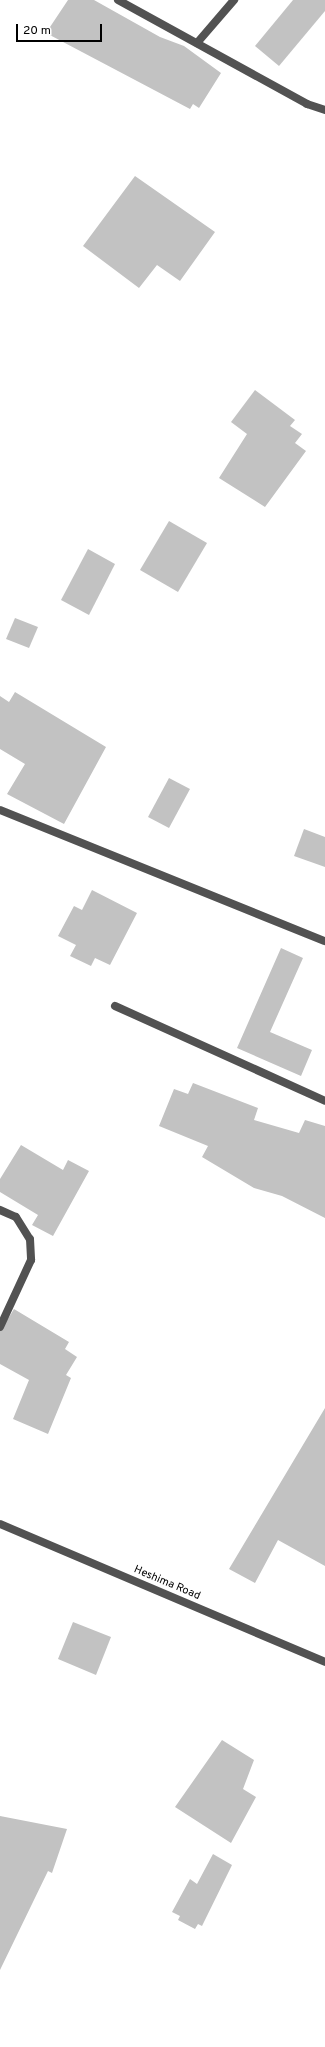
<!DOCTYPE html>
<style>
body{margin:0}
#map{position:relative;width:325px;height:2047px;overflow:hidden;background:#fff;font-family:Overpass,sans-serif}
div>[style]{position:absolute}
.building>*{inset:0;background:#c2c2c2}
.street>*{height:8px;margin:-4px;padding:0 4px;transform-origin:4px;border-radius:4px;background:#525252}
span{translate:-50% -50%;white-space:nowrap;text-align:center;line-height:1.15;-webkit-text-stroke:3px #fff;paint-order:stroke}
.street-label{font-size:11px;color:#000}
.scale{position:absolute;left:16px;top:24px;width:86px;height:18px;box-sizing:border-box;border:2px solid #000;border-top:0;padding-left:5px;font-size:12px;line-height:14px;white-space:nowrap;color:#000;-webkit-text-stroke:3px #fff;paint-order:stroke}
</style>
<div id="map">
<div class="building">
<i style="clip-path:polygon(68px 0,94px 0,160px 37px,184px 46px,221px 73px,199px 108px,193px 104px,190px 109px,46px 33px)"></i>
<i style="clip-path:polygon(293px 0,325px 0,325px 11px,279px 66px,255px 46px)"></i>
<i style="clip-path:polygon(135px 176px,215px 232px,180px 281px,157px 265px,139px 288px,83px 246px)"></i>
<i style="clip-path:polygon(255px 390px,295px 420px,290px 426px,302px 434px,295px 443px,306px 451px,265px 507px,219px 478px,247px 434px,231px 422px)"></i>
<i style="clip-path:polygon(169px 521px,207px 543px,178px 592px,140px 570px)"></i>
<i style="clip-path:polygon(88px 549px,115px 564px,89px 615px,61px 600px)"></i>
<i style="clip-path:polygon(15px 618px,38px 627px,29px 648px,6px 639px)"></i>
<i style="clip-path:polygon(15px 692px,106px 747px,64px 824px,7px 794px,25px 764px,0 749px,0 696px,9px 702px)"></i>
<i style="clip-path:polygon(169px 778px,190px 789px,169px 828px,148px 817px)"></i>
<i style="clip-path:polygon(304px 829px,325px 837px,325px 867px,294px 856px)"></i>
<i style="clip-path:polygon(92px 890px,137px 913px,110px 965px,95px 958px,91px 966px,70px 956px,76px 945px,58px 936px,74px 906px,82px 910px)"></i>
<i style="clip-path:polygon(281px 948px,303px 958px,270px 1032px,312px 1050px,301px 1076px,237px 1048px)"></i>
<i style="clip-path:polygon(193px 1083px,258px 1108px,254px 1120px,299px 1133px,305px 1120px,325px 1126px,325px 1218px,282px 1196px,254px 1188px,202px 1157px,208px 1146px,159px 1126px,174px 1089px,188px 1094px)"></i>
<i style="clip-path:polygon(21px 1145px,63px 1170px,68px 1160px,89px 1171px,53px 1236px,32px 1225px,38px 1215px,0 1192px,0 1179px)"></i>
<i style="clip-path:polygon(14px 1309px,69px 1342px,65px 1349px,77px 1357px,66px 1375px,71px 1378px,48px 1434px,13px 1419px,29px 1380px,0 1364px,0 1332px)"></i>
<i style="clip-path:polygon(325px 1408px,325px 1566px,278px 1540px,255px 1583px,229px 1569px)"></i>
<i style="clip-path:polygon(73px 1622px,111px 1637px,96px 1675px,58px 1659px)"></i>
<i style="clip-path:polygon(222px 1740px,254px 1760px,243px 1789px,256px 1797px,231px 1843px,175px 1807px)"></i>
<i style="clip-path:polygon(0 1816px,67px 1829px,52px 1873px,48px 1871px,0 1970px)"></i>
<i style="clip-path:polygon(213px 1854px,232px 1865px,202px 1926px,198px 1924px,195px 1929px,178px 1920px,180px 1916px,172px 1912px,190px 1879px,197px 1884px)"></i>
</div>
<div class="street">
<i style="left:118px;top:0;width:216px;rotate:28.8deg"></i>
<i style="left:307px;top:104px;width:19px;rotate:18deg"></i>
<i style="left:197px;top:43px;width:57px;rotate:-49.3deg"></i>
<i style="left:0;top:810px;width:350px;rotate:22deg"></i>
<i style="left:115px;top:1006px;width:230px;rotate:24.3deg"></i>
<i style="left:0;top:1210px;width:17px;rotate:24deg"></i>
<i style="left:16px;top:1217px;width:26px;rotate:58deg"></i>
<i style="left:30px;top:1239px;width:21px;rotate:87deg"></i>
<i style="left:31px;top:1260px;width:74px;rotate:114.8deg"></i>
<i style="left:0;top:1524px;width:353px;rotate:23deg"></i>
</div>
<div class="street-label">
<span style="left:167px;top:1583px;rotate:23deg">Heshima Road</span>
</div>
<div class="scale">20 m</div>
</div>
